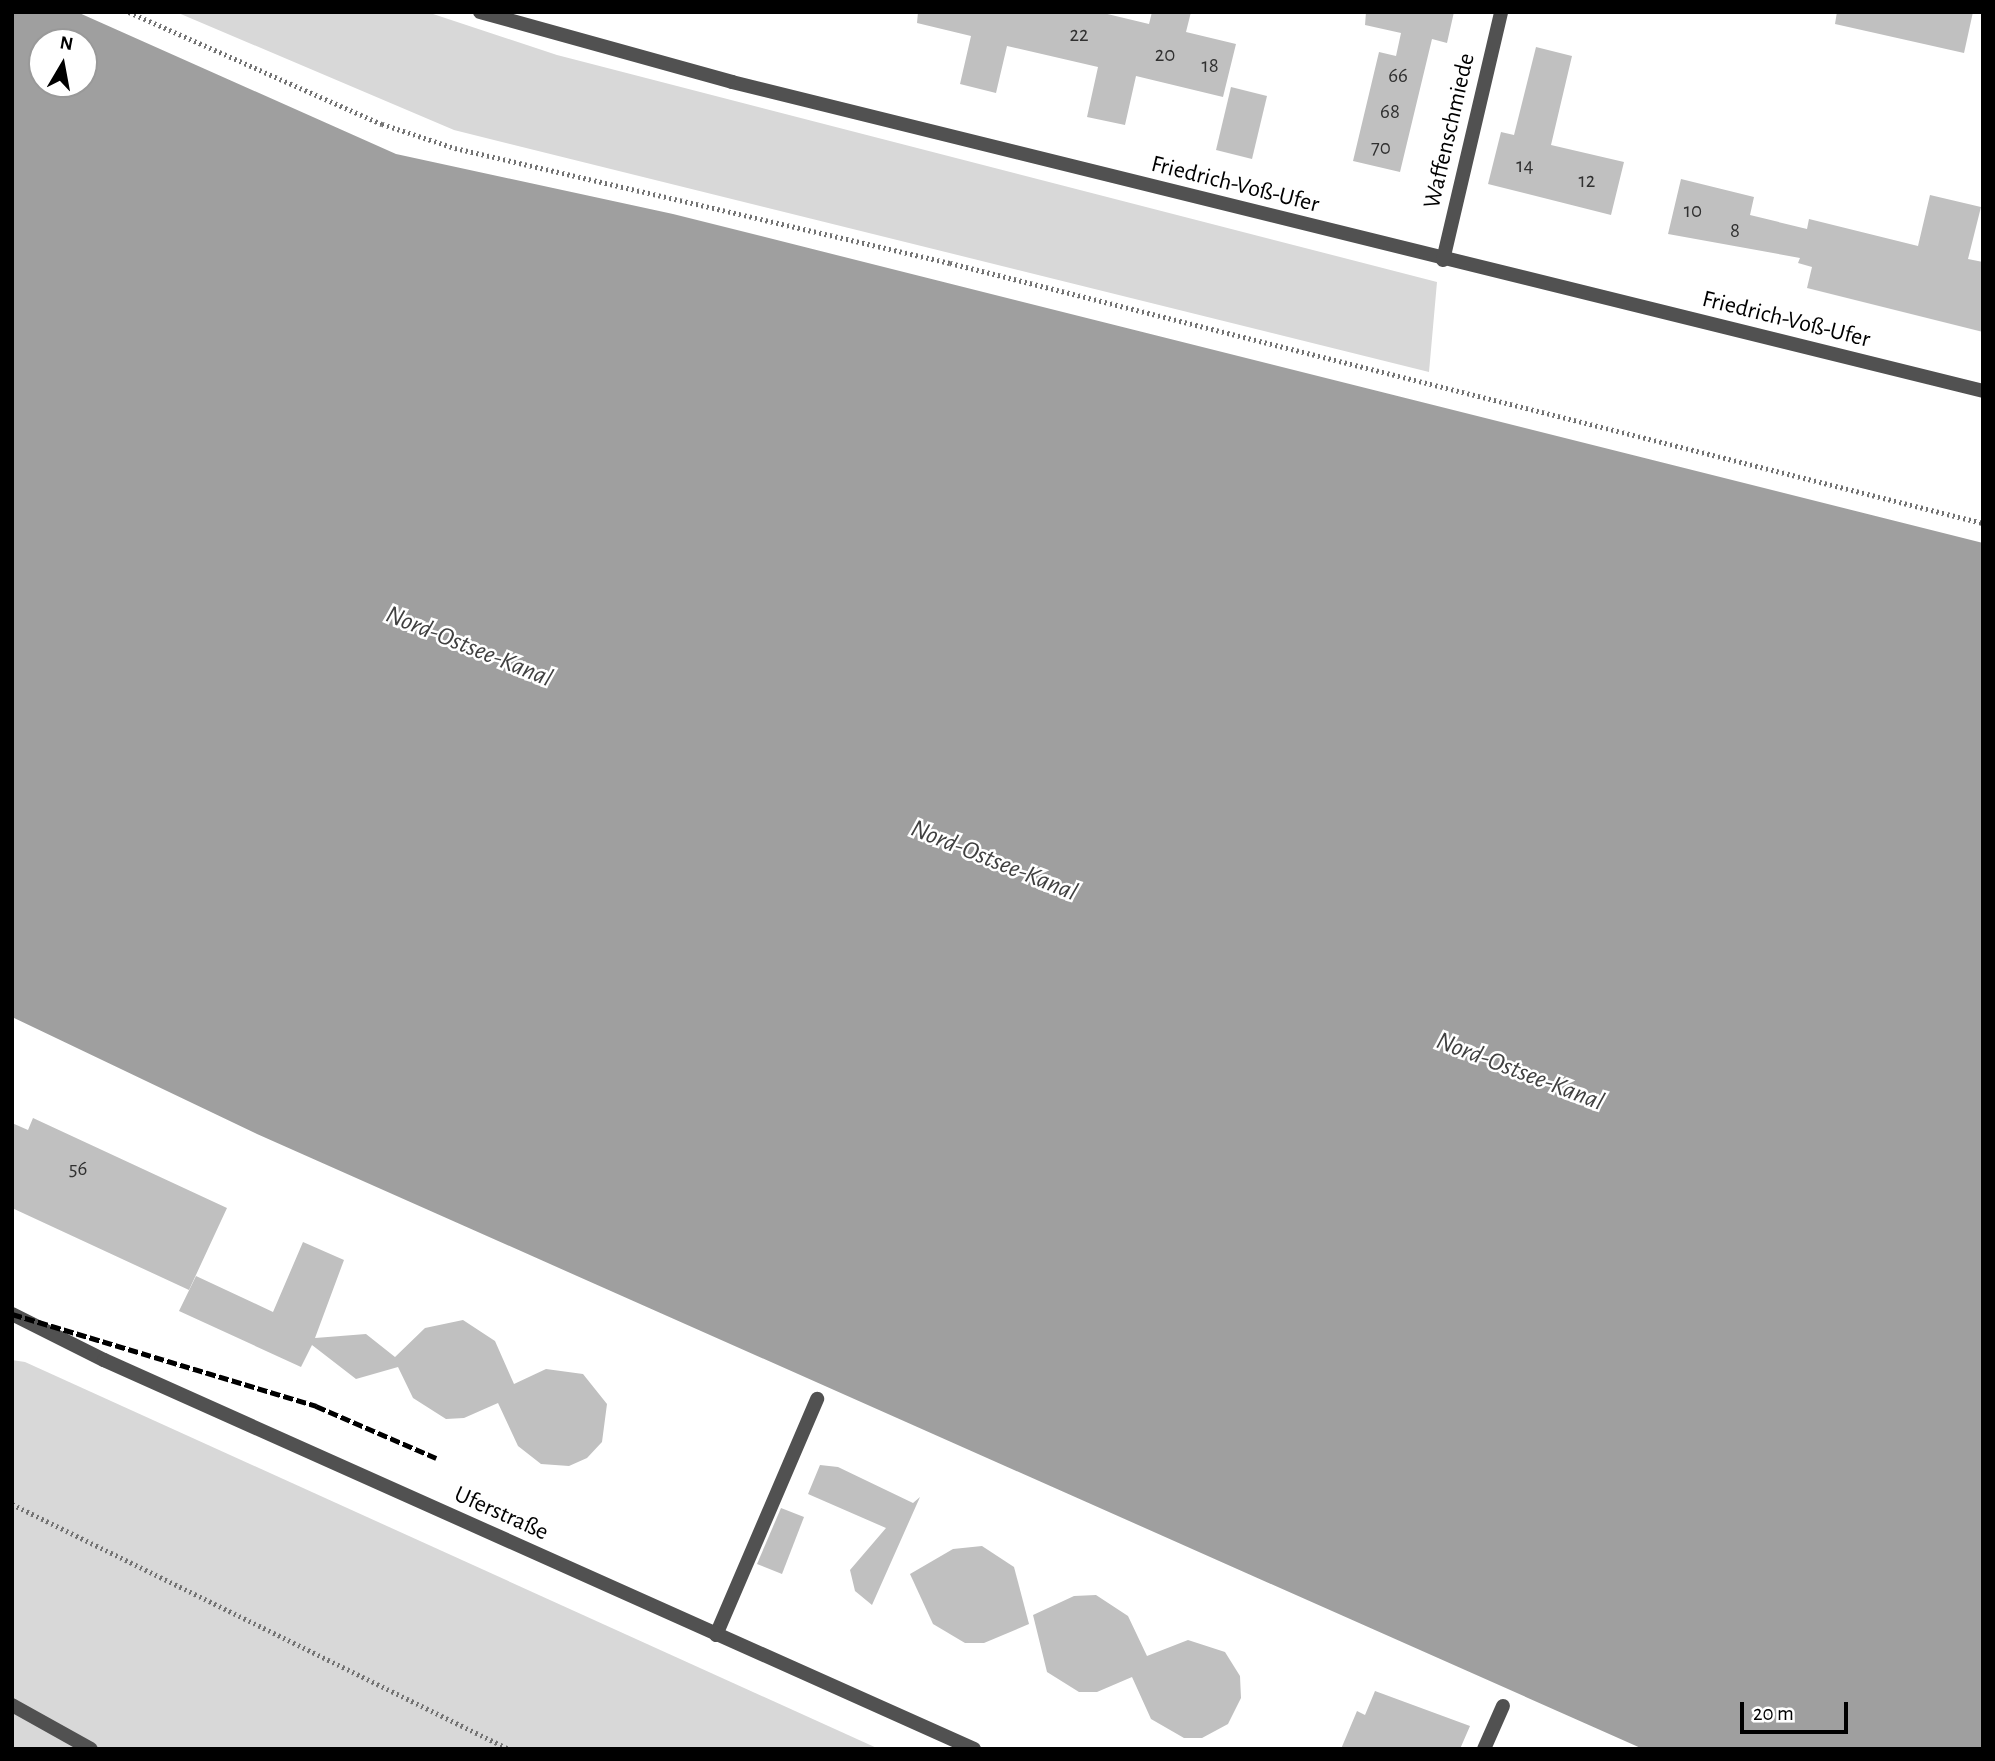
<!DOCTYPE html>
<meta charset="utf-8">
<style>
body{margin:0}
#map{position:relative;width:1995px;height:1761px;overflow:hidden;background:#fff;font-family:"Alegreya Sans",sans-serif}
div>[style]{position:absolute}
.green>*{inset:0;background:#d8d8d8}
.water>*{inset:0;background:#9f9f9f}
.building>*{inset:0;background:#c0c0c0}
.path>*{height:4.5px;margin-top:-2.25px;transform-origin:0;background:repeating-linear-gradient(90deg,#737373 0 2px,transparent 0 5.5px)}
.service>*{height:14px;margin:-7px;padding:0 7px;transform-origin:7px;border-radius:7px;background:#515151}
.minor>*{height:14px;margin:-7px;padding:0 7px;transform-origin:7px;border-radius:7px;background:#515151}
.tertiary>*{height:14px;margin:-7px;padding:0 7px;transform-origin:7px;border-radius:7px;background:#515151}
.rail>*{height:5px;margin-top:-2.5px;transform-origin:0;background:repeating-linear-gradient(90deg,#000 0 10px,transparent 0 13.5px)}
span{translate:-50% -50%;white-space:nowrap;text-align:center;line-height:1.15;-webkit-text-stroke:5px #fff;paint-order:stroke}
.number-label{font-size:21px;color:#303030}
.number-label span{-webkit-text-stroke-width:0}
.street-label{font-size:24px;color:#000}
.water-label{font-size:26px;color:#404040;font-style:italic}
.frame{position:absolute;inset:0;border:14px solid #000;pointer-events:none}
.north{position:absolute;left:28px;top:28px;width:70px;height:70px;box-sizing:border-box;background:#fff;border:2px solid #999;border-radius:50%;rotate:10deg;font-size:19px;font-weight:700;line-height:28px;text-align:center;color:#000}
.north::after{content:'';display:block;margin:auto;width:24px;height:32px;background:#000;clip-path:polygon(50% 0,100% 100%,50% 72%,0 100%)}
.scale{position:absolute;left:1740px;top:1702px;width:108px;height:32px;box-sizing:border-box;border:4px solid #000;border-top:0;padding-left:9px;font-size:21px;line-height:24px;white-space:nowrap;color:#000;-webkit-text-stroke:5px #fff;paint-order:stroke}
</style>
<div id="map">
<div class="green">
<i style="clip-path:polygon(176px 12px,427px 12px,557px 55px,1437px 282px,1429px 372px,454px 130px)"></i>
<i style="clip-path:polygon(12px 1360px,25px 1362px,879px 1749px,12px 1749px)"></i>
</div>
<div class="water">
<i style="clip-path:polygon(evenodd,12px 12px,77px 12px,396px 154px,673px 214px,1983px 543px,1983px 1749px,1643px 1749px,257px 1134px,12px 1017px,12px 12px,42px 42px,84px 42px,84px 84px,42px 84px,42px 42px)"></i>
</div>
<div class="building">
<i style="clip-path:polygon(918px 12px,1099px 12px,1149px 24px,1152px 12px,1191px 12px,1186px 32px,1236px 44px,1223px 97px,1136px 76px,1125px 125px,1087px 117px,1098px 67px,1007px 46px,996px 93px,960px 84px,971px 36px,917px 23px)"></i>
<i style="clip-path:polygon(1366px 12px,1454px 12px,1447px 43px,1432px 39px,1400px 172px,1353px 161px,1379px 52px,1396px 56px,1401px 33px,1365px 25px)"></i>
<i style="clip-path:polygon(1837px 12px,1973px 12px,1964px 53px,1835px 24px)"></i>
<i style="clip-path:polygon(1536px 47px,1572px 56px,1551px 145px,1624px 162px,1611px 215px,1488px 184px,1501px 132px,1514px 135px)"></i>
<i style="clip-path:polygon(1231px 87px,1267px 96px,1252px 159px,1216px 150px)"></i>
<i style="clip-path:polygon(1681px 179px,1754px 197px,1750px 215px,1807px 229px,1809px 219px,1918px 246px,1930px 195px,1981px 207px,1968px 259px,1983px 262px,1983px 332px,1807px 288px,1812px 267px,1798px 263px,1800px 258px,1668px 234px)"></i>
<i style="clip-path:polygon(33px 1118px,227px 1208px,189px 1290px,12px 1208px,12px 1123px,28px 1130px)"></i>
<i style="clip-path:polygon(303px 1242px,344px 1260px,315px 1338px,366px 1334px,395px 1357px,425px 1328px,463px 1320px,495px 1341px,514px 1384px,546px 1369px,583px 1374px,607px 1404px,602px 1442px,587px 1458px,569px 1466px,541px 1464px,518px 1446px,498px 1403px,464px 1418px,446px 1419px,413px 1398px,398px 1367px,356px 1379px,312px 1345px,301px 1367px,179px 1311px,196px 1276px,273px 1312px)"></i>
<i style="clip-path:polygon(820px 1465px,838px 1467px,913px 1503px,920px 1497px,872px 1605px,855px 1591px,850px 1570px,886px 1528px,808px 1494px)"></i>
<i style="clip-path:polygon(781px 1508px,804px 1517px,782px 1574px,757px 1564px)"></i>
<i style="clip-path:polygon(982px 1546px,1014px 1567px,1029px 1624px,984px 1643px,965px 1643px,933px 1624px,910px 1574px,953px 1549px)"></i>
<i style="clip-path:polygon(1096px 1595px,1128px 1616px,1147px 1656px,1188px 1640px,1225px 1652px,1240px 1676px,1241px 1698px,1228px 1724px,1202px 1738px,1184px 1738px,1151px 1719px,1132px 1677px,1097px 1692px,1079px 1692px,1047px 1672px,1033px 1615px,1074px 1596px)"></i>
<i style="clip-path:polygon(1375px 1691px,1470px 1726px,1460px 1749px,1341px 1749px,1357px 1711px,1365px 1715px)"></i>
</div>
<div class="path">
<i style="left:129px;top:12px;width:277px;rotate:23.9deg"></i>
<i style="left:382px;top:124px;width:77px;rotate:18.2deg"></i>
<i style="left:455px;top:148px;width:508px;rotate:13.08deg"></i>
<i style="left:950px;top:263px;width:1065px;rotate:14.13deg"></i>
<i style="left:12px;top:1504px;width:554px;rotate:26.24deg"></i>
</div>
<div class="service">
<i style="left:716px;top:1635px;width:257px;rotate:-66.8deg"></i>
<i style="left:12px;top:1705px;width:90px;rotate:29.1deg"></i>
<i style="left:1484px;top:1749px;width:47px;rotate:-66.2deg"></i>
</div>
<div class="minor">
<i style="left:480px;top:12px;width:262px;rotate:15.5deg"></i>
<i style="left:732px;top:82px;width:1289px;rotate:13.87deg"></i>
<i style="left:1443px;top:260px;width:255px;rotate:-76.8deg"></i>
</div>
<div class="tertiary">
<i style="left:12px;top:1314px;width:103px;rotate:26.6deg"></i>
<i style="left:104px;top:1360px;width:953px;rotate:24.09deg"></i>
</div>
<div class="rail">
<i style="left:12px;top:1314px;width:318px;rotate:16.8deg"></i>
<i style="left:316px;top:1406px;width:131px;rotate:23.4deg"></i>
</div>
<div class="number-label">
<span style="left:1079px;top:35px">22</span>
<span style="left:1165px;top:55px">20</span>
<span style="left:1210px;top:66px">18</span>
<span style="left:1398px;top:76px">66</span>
<span style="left:1390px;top:112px">68</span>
<span style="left:1381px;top:148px">70</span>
<span style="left:1525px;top:166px">14</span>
<span style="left:1587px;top:181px">12</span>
<span style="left:1693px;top:211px">10</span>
<span style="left:1735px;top:231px">8</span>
<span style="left:78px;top:1169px">56</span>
</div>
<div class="street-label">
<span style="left:1450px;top:131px;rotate:-77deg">Waffenschmiede</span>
<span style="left:1235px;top:185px;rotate:14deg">Friedrich-Voß-Ufer</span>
<span style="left:1786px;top:320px;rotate:14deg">Friedrich-Voß-Ufer</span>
<span style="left:501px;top:1514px;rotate:24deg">Uferstraße</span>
</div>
<div class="water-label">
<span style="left:469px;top:647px;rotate:22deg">Nord-Ostsee-Kanal</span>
<span style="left:994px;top:861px;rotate:22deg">Nord-Ostsee-Kanal</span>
<span style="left:1520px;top:1072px;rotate:21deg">Nord-Ostsee-Kanal</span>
</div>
<div class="frame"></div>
<div class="north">N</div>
<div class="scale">20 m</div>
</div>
